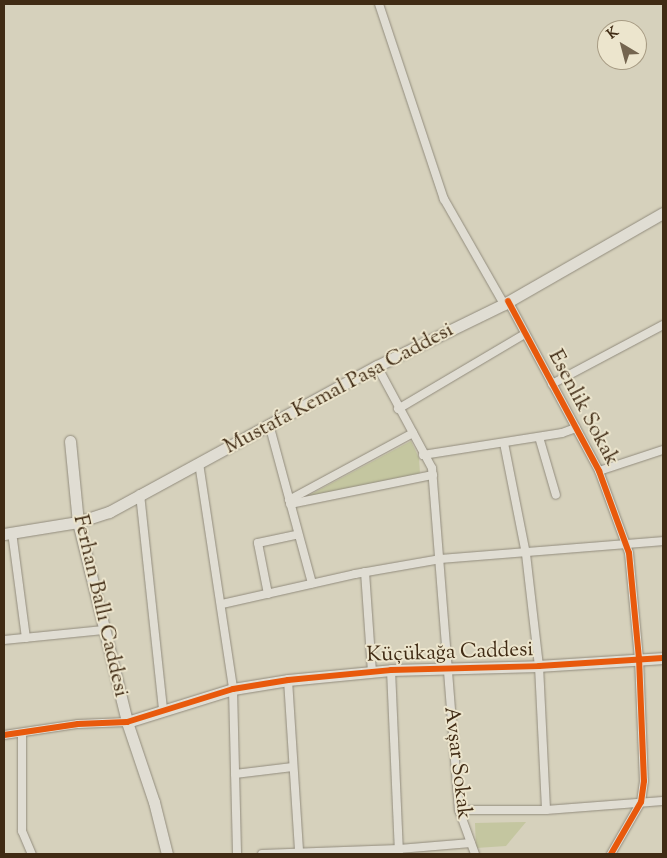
<!DOCTYPE html>
<meta charset="utf-8">
<style>
body{margin:0}
#map{position:relative;width:667px;height:858px;overflow:hidden;background:#d6d1bc;font-family:"Sorts Mill Goudy",serif}
div>[style]{position:absolute}
.green>*{inset:0;background:#c4c6a0}
.roads{filter:drop-shadow(0 0 1px #928c7d) drop-shadow(0 0 1px #928c7d)}
.street>*{height:8px;margin:-4px;padding:0 4px;transform-origin:4px;border-radius:4px;background:#e0ddd3}
.secondary>*{height:11px;margin:-5.5px;padding:0 5.5px;transform-origin:5.5px;border-radius:5.5px;background:#e0ddd3}
.cycleway>*{height:6px;margin:-3px;padding:0 3px;transform-origin:3px;border-radius:3px;background:#e8590c}
span{translate:-50% -50%;white-space:nowrap;text-align:center;line-height:1.15;-webkit-text-stroke:4px #ece5cd;paint-order:stroke}
.street-label{font-size:21px;color:#402b14}
.frame{position:absolute;inset:0;border:5px solid #402b14;pointer-events:none}
.north{position:absolute;left:597px;top:20px;width:50px;height:50px;box-sizing:border-box;background:#ece5cd;border:1px solid #a79b83;border-radius:50%;rotate:323deg;font-size:14px;font-weight:700;line-height:20px;text-align:center;color:#402b14}
.north::after{content:'';display:block;margin:auto;width:18px;height:22px;background:#74654f;clip-path:polygon(50% 0,100% 100%,50% 72%,0 100%)}
</style>
<div id="map">
<div class="green">
<i style="clip-path:polygon(411px 441px,419px 458px,420px 474px,302px 499px)"></i>
<i style="clip-path:polygon(526px 822px,506px 846px,476px 848px,475px 823px)"></i>
</div>
<div class="roads">
<div class="street">
<i style="left:379px;top:4px;width:206px;rotate:71.6deg"></i>
<i style="left:444px;top:199px;width:121px;rotate:60.3deg"></i>
<i style="left:508px;top:301px;width:193px;rotate:61.8deg"></i>
<i style="left:599px;top:471px;width:87px;rotate:69.9deg"></i>
<i style="left:629px;top:553px;width:105px;rotate:84.6deg"></i>
<i style="left:639px;top:658px;width:123px;rotate:87.7deg"></i>
<i style="left:644px;top:781px;width:21px;rotate:98deg"></i>
<i style="left:641px;top:802px;width:60px;rotate:120deg"></i>
<i style="left:377px;top:366px;width:116px;rotate:61.7deg"></i>
<i style="left:432px;top:468px;width:343px;rotate:85.5deg"></i>
<i style="left:459px;top:810px;width:47px;rotate:70deg"></i>
<i style="left:552px;top:384px;width:126px;rotate:-28deg"></i>
<i style="left:398px;top:409px;width:147px;rotate:-30.6deg"></i>
<i style="left:269px;top:424px;width:165px;rotate:74.9deg"></i>
<i style="left:539px;top:437px;width:60px;rotate:73.7deg"></i>
<i style="left:504px;top:443px;width:113px;rotate:78.8deg"></i>
<i style="left:526px;top:554px;width:113px;rotate:83.4deg"></i>
<i style="left:539px;top:666px;width:144px;rotate:87.2deg"></i>
<i style="left:423px;top:455px;width:141px;rotate:-9deg"></i>
<i style="left:562px;top:433px;width:15px;rotate:-20deg"></i>
<i style="left:199px;top:463px;width:229px;rotate:81.4deg"></i>
<i style="left:233px;top:689px;width:165px;rotate:88.6deg"></i>
<i style="left:599px;top:471px;width:67px;rotate:-18.2deg"></i>
<i style="left:140px;top:494px;width:217px;rotate:83.9deg"></i>
<i style="left:289px;top:500px;width:141px;rotate:-28.4deg"></i>
<i style="left:290px;top:504px;width:146px;rotate:-11.5deg"></i>
<i style="left:12px;top:532px;width:107px;rotate:82.5deg"></i>
<i style="left:365px;top:572px;width:100px;rotate:86deg"></i>
<i style="left:268px;top:594px;width:52px;rotate:-101.1deg"></i>
<i style="left:258px;top:543px;width:40px;rotate:-12deg"></i>
<i style="left:222px;top:604px;width:136px;rotate:-12.7deg"></i>
<i style="left:355px;top:574px;width:87px;rotate:-9.9deg"></i>
<i style="left:441px;top:559px;width:223px;rotate:-4.6deg"></i>
<i style="left:4px;top:640px;width:100px;rotate:-5.7deg"></i>
<i style="left:391px;top:670px;width:182px;rotate:87.5deg"></i>
<i style="left:288px;top:680px;width:172px;rotate:86.3deg"></i>
<i style="left:22px;top:733px;width:98px;rotate:90deg"></i>
<i style="left:22px;top:831px;width:25px;rotate:67deg"></i>
<i style="left:4px;top:735px;width:75px;rotate:-8.5deg"></i>
<i style="left:78px;top:724px;width:49px;rotate:-2.3deg"></i>
<i style="left:235px;top:774px;width:58px;rotate:-6.9deg"></i>
<i style="left:459px;top:810px;width:87px"></i>
<i style="left:546px;top:810px;width:117px;rotate:-4.4deg"></i>
<i style="left:262px;top:854px;width:137px;rotate:-2.1deg"></i>
<i style="left:399px;top:849px;width:72px;rotate:-4.8deg"></i>
</div>
<div class="secondary">
<i style="left:70px;top:441px;width:81px;rotate:84.4deg"></i>
<i style="left:78px;top:522px;width:206px;rotate:76.2deg"></i>
<i style="left:127px;top:722px;width:84px;rotate:71.4deg"></i>
<i style="left:154px;top:802px;width:54px;rotate:76deg"></i>
<i style="left:4px;top:534px;width:75px;rotate:-9.2deg"></i>
<i style="left:78px;top:522px;width:33px;rotate:-18deg"></i>
<i style="left:109px;top:512px;width:305px;rotate:-28.6deg"></i>
<i style="left:377px;top:366px;width:141px;rotate:-26deg"></i>
<i style="left:504px;top:304px;width:183px;rotate:-29.8deg"></i>
<i style="left:127px;top:722px;width:111px;rotate:-17.3deg"></i>
<i style="left:233px;top:689px;width:56px;rotate:-9.3deg"></i>
<i style="left:288px;top:680px;width:103px;rotate:-5.5deg"></i>
<i style="left:391px;top:670px;width:148px;rotate:-1.5deg"></i>
<i style="left:539px;top:666px;width:124px;rotate:-3.7deg"></i>
</div>
</div>
<div class="cycleway">
<i style="left:508px;top:301px;width:193px;rotate:61.8deg"></i>
<i style="left:599px;top:471px;width:87px;rotate:69.9deg"></i>
<i style="left:629px;top:553px;width:105px;rotate:84.6deg"></i>
<i style="left:639px;top:658px;width:123px;rotate:87.7deg"></i>
<i style="left:644px;top:781px;width:21px;rotate:98deg"></i>
<i style="left:641px;top:802px;width:60px;rotate:120deg"></i>
<i style="left:4px;top:735px;width:75px;rotate:-8.5deg"></i>
<i style="left:78px;top:724px;width:49px;rotate:-2.3deg"></i>
<i style="left:127px;top:722px;width:111px;rotate:-17.3deg"></i>
<i style="left:233px;top:689px;width:56px;rotate:-9.3deg"></i>
<i style="left:288px;top:680px;width:103px;rotate:-5.5deg"></i>
<i style="left:391px;top:670px;width:148px;rotate:-1.5deg"></i>
<i style="left:539px;top:666px;width:124px;rotate:-3.7deg"></i>
</div>
<div class="street-label">
<span style="left:339px;top:389px;rotate:-28deg">Mustafa Kemal Paşa Caddesi</span>
<span style="left:583px;top:408px;rotate:62deg">Esenlik Sokak</span>
<span style="left:100px;top:606px;rotate:77deg">Ferhan Ballı Caddesi</span>
<span style="left:450px;top:653px;rotate:-2deg">Küçükağa Caddesi</span>
<span style="left:457px;top:763px;rotate:83deg">Avşar Sokak</span>
</div>
<div class="frame"></div>
<div class="north">K</div>
</div>
